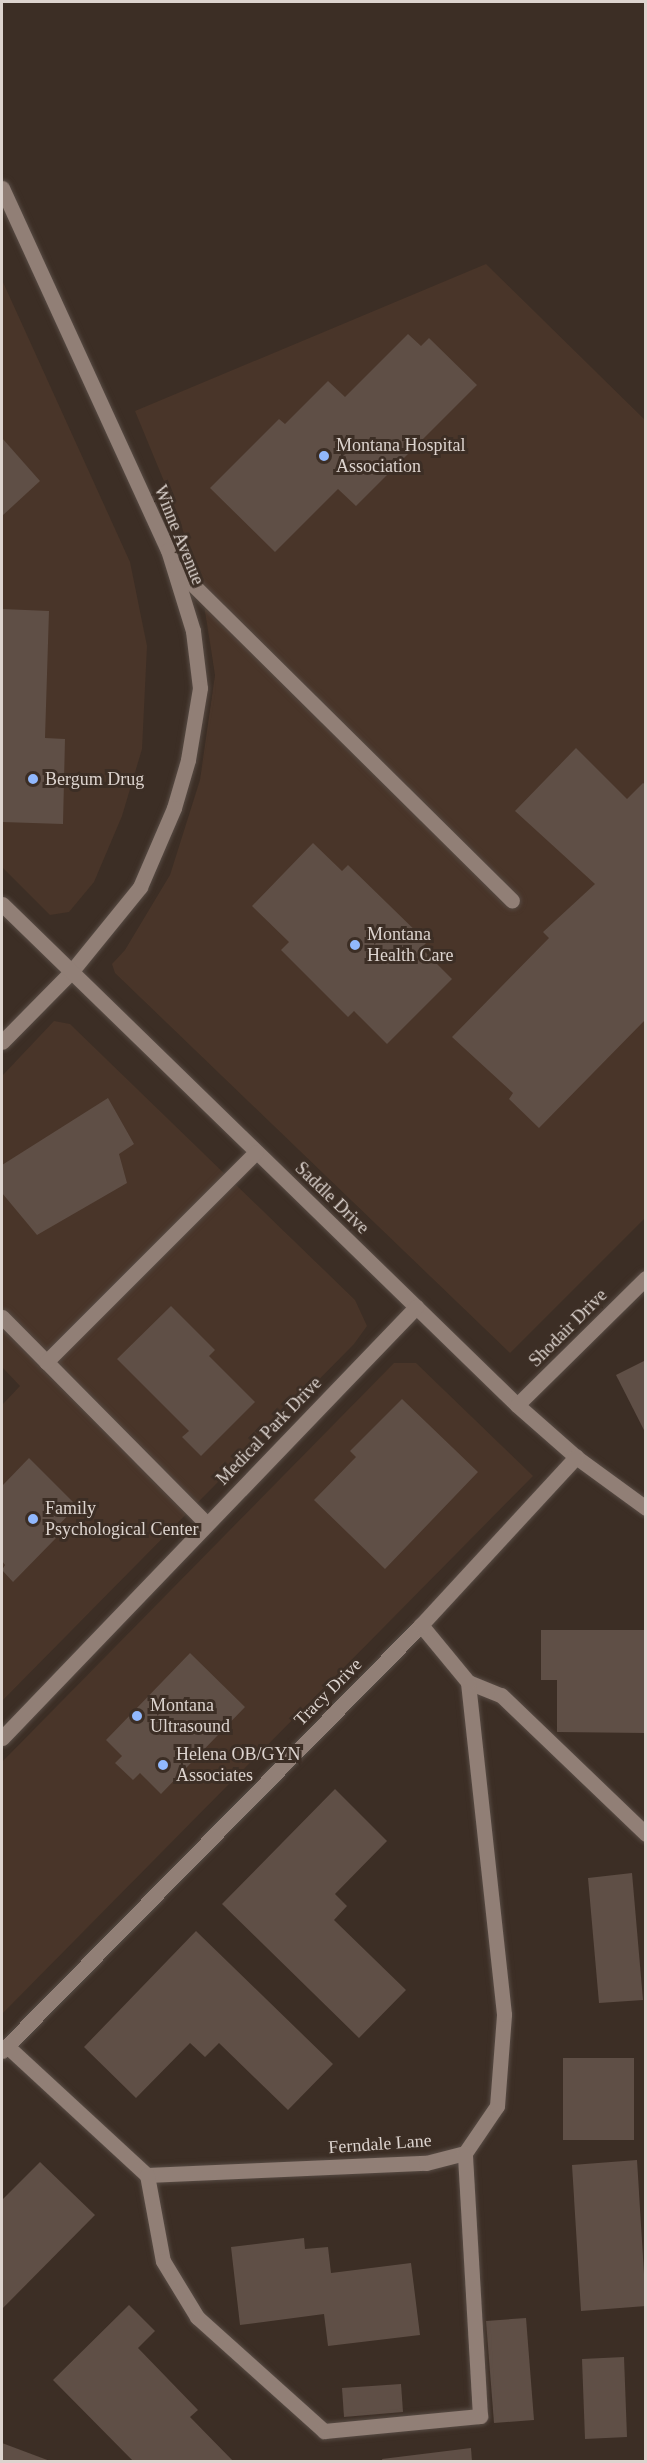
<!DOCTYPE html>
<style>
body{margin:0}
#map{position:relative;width:647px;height:2463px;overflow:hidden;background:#3c2e25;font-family:"Times New Roman",serif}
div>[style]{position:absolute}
.built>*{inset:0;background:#493529}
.building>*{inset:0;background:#5f4f46}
.roads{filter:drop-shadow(0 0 2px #574b44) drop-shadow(0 0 2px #574b44)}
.minor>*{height:15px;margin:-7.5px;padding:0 7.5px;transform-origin:7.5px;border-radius:7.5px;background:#917f76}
.dots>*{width:16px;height:16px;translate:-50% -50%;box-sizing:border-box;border:3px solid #3c2e25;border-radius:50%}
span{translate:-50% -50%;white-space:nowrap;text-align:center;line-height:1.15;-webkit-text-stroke:6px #3c2e25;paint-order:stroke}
.poi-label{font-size:18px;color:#ddd4cf}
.left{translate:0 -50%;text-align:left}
.street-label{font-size:18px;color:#ddd4cf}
.frame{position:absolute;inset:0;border:3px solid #ddd4cf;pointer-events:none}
</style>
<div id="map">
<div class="built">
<i style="clip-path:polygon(486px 264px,645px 420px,645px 1218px,510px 1353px,115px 973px,112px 964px,125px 950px,170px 875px,200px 780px,215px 675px,204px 605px,180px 520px,135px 411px)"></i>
<i style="clip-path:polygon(2px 280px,130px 562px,147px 646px,142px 749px,122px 816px,94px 882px,69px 912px,50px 915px,2px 867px)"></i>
<i style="clip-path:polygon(54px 1021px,70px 1024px,355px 1300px,367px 1326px,354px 1344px,2px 1701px,2px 1405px,20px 1386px,2px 1367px,2px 1076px)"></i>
<i style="clip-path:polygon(394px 1363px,416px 1363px,533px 1476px,2px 2014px,2px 1762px)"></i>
</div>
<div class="building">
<i style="clip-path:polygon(408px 334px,421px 346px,429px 338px,477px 385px,356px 506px,338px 489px,275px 552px,210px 488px,279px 419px,285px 424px,328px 381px,345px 397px)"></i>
<i style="clip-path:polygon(2px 438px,40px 481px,2px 516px)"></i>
<i style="clip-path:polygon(2px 609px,49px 611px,45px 738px,65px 739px,63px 824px,2px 822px)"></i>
<i style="clip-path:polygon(576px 748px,627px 799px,643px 783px,646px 785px,646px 1019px,539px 1128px,509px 1099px,513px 1093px,452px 1037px,549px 938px,543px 932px,595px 884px,515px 811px)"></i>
<i style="clip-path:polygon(313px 843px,342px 871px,348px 865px,427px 942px,421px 948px,452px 979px,387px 1044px,354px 1011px,348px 1017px,281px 950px,289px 942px,252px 906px)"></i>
<i style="clip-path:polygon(108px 1098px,134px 1144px,119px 1154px,127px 1183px,37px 1235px,2px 1193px,2px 1165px)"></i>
<i style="clip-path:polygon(171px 1306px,215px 1350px,209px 1356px,255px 1402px,201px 1456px,182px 1437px,189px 1431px,117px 1359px)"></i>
<i style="clip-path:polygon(646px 1360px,646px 1434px,616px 1375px)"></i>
<i style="clip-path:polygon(402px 1399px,478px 1472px,385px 1569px,314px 1500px,356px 1457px,350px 1451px)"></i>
<i style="clip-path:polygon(29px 1458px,77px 1506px,51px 1533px,56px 1538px,13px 1582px,2px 1570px,5px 1565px,2px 1561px,2px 1486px)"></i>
<i style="clip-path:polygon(541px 1630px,646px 1630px,646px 1733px,557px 1732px,557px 1680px,541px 1680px)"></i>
<i style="clip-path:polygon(190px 1653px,245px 1707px,161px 1794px,140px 1773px,133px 1780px,115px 1763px,122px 1756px,106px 1740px)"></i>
<i style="clip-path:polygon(335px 1789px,387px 1841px,335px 1894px,347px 1906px,334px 1920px,406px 1990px,359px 2038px,222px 1904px)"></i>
<i style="clip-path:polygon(632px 1873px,643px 2000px,599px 2003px,588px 1878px)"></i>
<i style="clip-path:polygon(196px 1931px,333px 2064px,288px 2110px,219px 2043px,205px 2057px,190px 2043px,136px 2098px,84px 2047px)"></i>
<i style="clip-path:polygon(563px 2058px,634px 2058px,634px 2140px,563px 2140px)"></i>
<i style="clip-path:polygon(637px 2160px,646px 2306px,581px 2311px,572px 2165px)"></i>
<i style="clip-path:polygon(40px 2162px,95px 2215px,2px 2309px,2px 2200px)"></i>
<i style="clip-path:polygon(304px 2238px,305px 2249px,328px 2247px,331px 2273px,411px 2263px,420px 2335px,328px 2346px,324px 2314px,240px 2325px,231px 2247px)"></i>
<i style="clip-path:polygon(129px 2305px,155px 2331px,138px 2348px,198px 2410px,190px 2417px,234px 2462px,134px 2462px,53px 2380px)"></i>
<i style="clip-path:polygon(526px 2318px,534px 2420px,494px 2423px,486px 2321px)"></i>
<i style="clip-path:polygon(624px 2357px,627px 2437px,585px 2439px,582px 2359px)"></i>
<i style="clip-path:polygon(401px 2384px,403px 2412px,344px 2417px,342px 2388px)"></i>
<i style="clip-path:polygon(2px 2443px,50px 2461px,50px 2462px,2px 2462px)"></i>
<i style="clip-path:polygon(471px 2448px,472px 2462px,383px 2462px,382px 2459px)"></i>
</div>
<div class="roads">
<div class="minor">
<i style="left:2px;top:188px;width:398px;rotate:65.4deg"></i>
<i style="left:168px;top:550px;width:85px;rotate:72.8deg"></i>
<i style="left:193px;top:631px;width:57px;rotate:83deg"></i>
<i style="left:200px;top:688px;width:73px;rotate:99.5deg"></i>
<i style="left:188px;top:760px;width:50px;rotate:106.3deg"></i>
<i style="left:174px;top:808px;width:86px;rotate:113.3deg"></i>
<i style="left:140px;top:887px;width:109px;rotate:129.1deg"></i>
<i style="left:71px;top:972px;width:98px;rotate:134.6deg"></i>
<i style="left:175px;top:567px;width:474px;rotate:44.7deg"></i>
<i style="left:2px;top:904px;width:718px;rotate:44.21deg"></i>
<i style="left:517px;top:1405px;width:79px;rotate:41.4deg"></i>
<i style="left:576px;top:1457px;width:87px;rotate:36.1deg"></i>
<i style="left:2px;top:1317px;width:291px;rotate:45.3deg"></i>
<i style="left:46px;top:1362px;width:297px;rotate:-45deg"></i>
<i style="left:517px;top:1405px;width:181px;rotate:-44.6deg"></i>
<i style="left:468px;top:1682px;width:35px;rotate:22deg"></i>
<i style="left:501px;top:1695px;width:201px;rotate:43.8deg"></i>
<i style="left:2px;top:1738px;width:598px;rotate:-46.15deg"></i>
<i style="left:7px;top:2046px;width:190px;rotate:42.7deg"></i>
<i style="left:147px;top:2175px;width:279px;rotate:-2.5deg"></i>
<i style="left:426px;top:2163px;width:40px;rotate:-14.4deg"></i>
<i style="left:465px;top:2153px;width:57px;rotate:-55.8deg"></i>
<i style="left:497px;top:2106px;width:92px;rotate:-85.6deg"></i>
<i style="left:504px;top:2014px;width:334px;rotate:-96.2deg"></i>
<i style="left:468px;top:1682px;width:74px;rotate:-129.5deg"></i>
<i style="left:2px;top:2051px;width:598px;rotate:-45.47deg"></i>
<i style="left:421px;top:1625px;width:229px;rotate:-47.3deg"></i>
<i style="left:147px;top:2175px;width:87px;rotate:79.5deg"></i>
<i style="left:163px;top:2261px;width:66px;rotate:58.7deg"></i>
<i style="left:197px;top:2317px;width:171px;rotate:41.9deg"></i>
<i style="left:324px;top:2431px;width:157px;rotate:-5.5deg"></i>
<i style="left:480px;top:2416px;width:263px;rotate:-93.3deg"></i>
</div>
</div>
<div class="dots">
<i style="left:324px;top:456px;background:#91b8fd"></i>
<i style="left:33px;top:779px;background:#91b8fd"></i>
<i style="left:355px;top:945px;background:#91b8fd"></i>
<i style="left:33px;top:1519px;background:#91b8fd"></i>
<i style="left:137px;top:1716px;background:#91b8fd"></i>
<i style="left:163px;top:1765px;background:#91b8fd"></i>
</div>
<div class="poi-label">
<span class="left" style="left:336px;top:456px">Montana Hospital<br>Association</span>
<span class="left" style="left:45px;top:779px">Bergum Drug</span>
<span class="left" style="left:367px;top:945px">Montana<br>Health Care</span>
<span class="left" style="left:45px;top:1519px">Family<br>Psychological Center</span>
<span class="left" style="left:150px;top:1716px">Montana<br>Ultrasound</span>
<span class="left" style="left:176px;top:1765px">Helena OB/GYN<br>Associates</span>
</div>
<div class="street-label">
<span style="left:179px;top:535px;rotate:68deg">Winne Avenue</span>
<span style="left:332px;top:1198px;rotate:44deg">Saddle Drive</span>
<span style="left:568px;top:1328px;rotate:-45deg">Shodair Drive</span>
<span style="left:269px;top:1431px;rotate:-46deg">Medical Park Drive</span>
<span style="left:328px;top:1692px;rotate:-45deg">Tracy Drive</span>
<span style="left:380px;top:2144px;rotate:-4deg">Ferndale Lane</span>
</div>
<div class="frame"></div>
</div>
